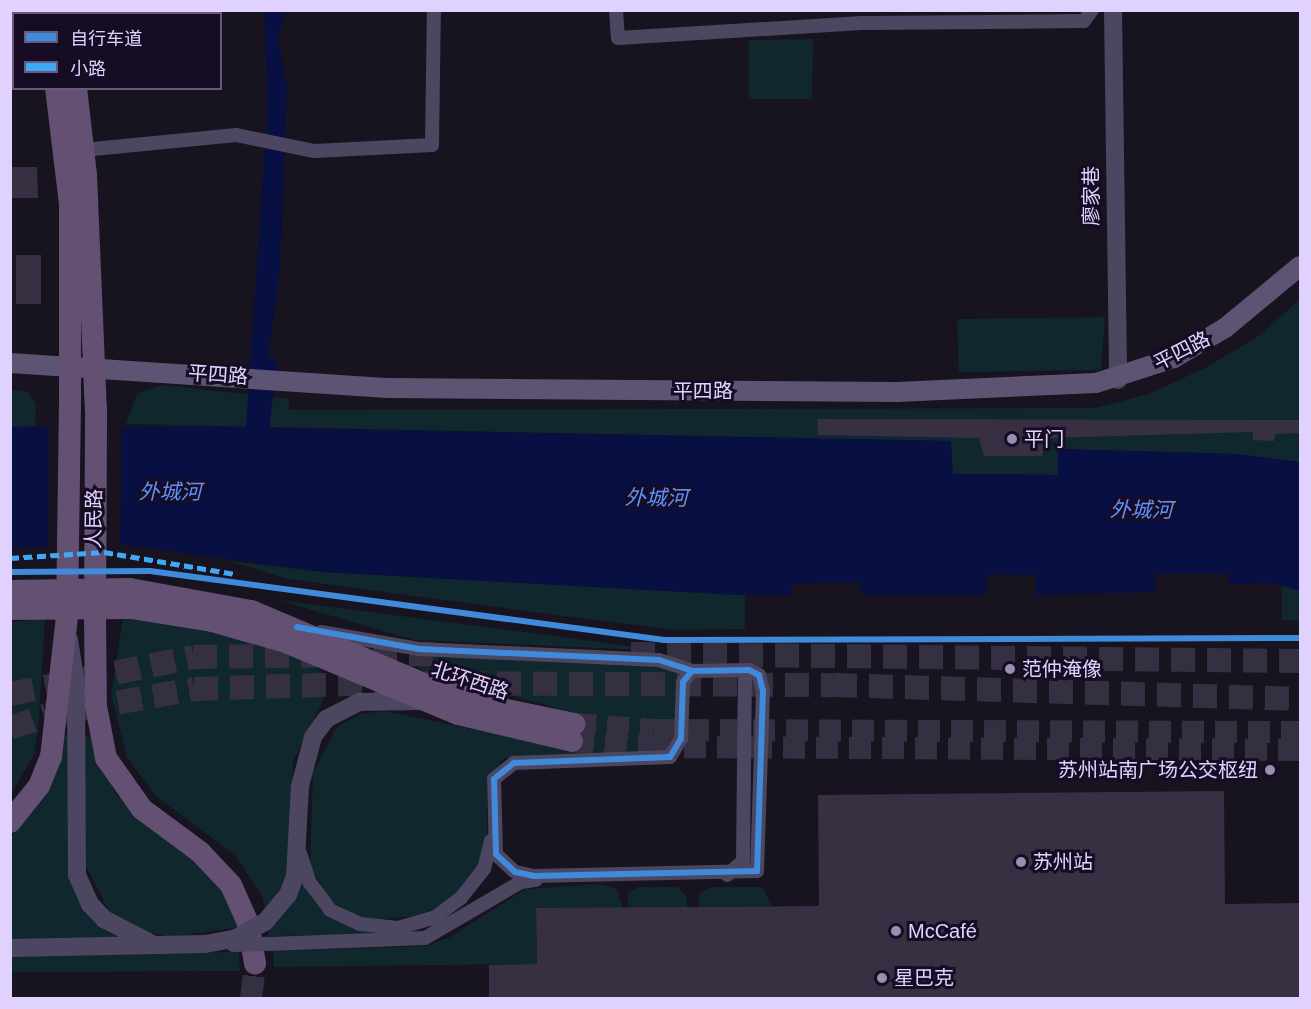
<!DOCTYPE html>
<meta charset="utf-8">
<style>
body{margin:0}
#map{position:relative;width:1311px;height:1009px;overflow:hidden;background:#17131f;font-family:Helvetica,"Noto Sans SC",sans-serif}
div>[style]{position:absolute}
.green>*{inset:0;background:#10272e}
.water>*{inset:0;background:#080f42}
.pier>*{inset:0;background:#17131f}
.building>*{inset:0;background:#373042}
.primary-tunnel>*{height:22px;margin-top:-11px;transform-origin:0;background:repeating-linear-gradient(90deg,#353041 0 22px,transparent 0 33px)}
.trunk-tunnel>*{height:24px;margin-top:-12px;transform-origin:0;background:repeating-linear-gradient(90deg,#353041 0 24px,transparent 0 36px)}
.minor>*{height:14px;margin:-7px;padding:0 7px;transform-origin:7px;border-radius:7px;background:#4d4661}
.tertiary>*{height:18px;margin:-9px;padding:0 9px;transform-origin:9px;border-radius:9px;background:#4d4661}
.secondary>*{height:20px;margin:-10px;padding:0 10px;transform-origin:10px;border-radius:10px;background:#5d5473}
.primary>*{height:22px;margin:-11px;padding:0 11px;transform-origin:11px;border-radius:11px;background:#635072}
.minor-bridge>*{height:14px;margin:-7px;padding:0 7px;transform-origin:7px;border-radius:7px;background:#4d4661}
.tertiary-bridge>*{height:18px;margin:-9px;padding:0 9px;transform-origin:9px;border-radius:9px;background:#4d4661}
.primary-bridge>*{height:22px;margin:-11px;padding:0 11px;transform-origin:11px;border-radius:11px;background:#635072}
.quiet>*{height:4.5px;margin-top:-2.25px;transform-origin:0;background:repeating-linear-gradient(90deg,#3fa9f5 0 9px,transparent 0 13.5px)}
.cycleway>*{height:6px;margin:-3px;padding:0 3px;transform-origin:3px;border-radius:3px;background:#408adc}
.dots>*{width:16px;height:16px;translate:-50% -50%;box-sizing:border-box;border:3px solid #160d25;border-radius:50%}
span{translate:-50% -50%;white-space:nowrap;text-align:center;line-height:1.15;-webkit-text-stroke:6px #160d25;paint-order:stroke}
.street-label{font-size:20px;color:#e0d1ff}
.poi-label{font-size:20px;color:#e0d1ff}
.left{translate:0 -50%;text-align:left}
.right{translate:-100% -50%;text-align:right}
.water-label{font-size:21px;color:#5f92ff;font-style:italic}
.frame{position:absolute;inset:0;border:12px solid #e0d1ff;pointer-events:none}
.legend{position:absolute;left:12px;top:12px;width:210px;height:78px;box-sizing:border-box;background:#160d25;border:2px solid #675b7c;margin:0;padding:8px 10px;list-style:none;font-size:18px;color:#e0d1ff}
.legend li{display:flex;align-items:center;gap:12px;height:30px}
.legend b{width:30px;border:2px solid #675b7c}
</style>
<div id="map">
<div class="green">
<i style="clip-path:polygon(813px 39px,812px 99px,749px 99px,749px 40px)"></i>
<i style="clip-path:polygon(1300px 299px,1300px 462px,1236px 454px,1058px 449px,1059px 475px,952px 474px,950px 441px,126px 424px,137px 393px,162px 385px,289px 399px,289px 410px,1095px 408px,1149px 394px,1207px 367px,1260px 335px)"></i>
<i style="clip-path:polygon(1105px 317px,1101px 370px,959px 372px,957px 319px)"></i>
<i style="clip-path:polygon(10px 389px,28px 392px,36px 404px,35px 426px,11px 427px)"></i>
<i style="clip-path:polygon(229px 561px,324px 572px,745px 595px,745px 629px,677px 630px,557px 615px,288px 579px)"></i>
<i style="clip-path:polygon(1282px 585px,1300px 591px,1300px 621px,1282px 620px)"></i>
<i style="clip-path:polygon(278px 600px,532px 633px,667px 651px,414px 640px)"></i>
<i style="clip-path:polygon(123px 618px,220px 633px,310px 661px,321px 672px,323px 702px,293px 761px,290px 877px,266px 915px,262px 896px,235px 855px,156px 796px,127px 757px,111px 695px)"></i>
<i style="clip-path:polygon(45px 619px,38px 732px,33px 757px,11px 793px,11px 622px)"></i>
<i style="clip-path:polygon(413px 653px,659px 665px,679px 673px,679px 734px,668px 750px,650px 754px,504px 758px,487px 780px,487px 845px,480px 867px,448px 904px,425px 915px,367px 921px,330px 901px,310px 867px,313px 773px,336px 728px,359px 714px,384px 711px,577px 751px,585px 716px,425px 672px,414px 664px)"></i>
<i style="clip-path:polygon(64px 735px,70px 735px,69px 854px,101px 927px,122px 940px,11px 942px,11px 837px,46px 796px)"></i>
<i style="clip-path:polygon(84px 737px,92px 737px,115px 793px,220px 884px,242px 927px,170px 937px,138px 930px,109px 911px,86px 866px)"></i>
<i style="clip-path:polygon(301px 873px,358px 929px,378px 934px,267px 936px)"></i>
<i style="clip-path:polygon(599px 884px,617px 889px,623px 908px,536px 908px,537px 964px,274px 967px,273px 951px,425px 946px,450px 937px,526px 889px)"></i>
<i style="clip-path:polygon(638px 887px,677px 887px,686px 895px,687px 907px,628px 908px,628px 893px)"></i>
<i style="clip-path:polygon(711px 887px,763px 887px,771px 906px,698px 907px,700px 893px)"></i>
<i style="clip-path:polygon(239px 952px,240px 971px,11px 972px,10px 955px)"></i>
</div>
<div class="water">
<i style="clip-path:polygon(264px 11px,285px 11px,278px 40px,287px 88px,280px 270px,268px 357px,278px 359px,269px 428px,951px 441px,953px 474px,1058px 475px,1058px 449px,1236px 454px,1300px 462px,1300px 591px,1272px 583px,1229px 584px,1229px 574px,1155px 574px,1155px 592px,1036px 595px,1036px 575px,987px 574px,986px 595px,862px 595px,860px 582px,791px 584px,791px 595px,739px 595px,324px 572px,118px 544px,11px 548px,10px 427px,246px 427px,268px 104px)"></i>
</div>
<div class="pier">
<i style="clip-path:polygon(122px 421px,120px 548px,48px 549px,49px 423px)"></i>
</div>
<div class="building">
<i style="clip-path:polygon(10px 167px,37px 167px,38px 198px,10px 198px)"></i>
<i style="clip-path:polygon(16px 255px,41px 255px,41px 304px,16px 304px)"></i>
<i style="clip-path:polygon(817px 419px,1300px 420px,1300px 433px,1275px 434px,1274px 441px,1253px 440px,1253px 432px,1047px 438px,1042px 456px,984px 456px,979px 438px,818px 435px)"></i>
<i style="clip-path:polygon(1224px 791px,1225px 904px,1300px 903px,1300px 999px,489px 999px,489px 965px,537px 964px,536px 908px,819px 906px,818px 795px)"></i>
</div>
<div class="primary-tunnel">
<i style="left:574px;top:724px;width:80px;rotate:4.3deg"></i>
<i style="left:654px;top:730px;width:646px;rotate:0.18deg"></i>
<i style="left:572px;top:741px;width:79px;rotate:4.3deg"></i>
<i style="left:651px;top:747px;width:649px;rotate:0.26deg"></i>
<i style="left:251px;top:998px;width:35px;rotate:-83deg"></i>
</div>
<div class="trunk-tunnel">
<i style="left:631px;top:654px;width:669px;rotate:0.6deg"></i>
<i style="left:425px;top:683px;width:408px;rotate:0.3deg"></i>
<i style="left:833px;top:685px;width:467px;rotate:1.7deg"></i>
<i style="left:10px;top:694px;width:187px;rotate:-11.4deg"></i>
<i style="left:193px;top:657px;width:247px;rotate:-0.7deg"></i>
<i style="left:10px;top:728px;width:39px;rotate:-19deg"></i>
<i style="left:47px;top:715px;width:149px;rotate:-10deg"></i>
<i style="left:194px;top:689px;width:193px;rotate:-1.8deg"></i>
</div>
<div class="minor">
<i style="left:616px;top:10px;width:28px;rotate:86deg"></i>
<i style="left:618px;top:38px;width:248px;rotate:-3.5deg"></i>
<i style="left:866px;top:23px;width:218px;rotate:-0.5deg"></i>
<i style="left:1084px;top:21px;width:14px;rotate:-54deg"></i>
<i style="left:83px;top:150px;width:154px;rotate:-5.6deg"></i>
<i style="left:236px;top:135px;width:80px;rotate:11.6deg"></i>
<i style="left:314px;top:151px;width:118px;rotate:-2.9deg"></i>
<i style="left:432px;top:145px;width:135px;rotate:-89.2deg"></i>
<i style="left:321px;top:632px;width:99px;rotate:9.8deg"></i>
<i style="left:419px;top:649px;width:240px;rotate:2.6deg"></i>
<i style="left:659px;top:660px;width:35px;rotate:18deg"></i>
<i style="left:692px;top:671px;width:57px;rotate:-1deg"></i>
<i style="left:749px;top:670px;width:11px;rotate:27deg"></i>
<i style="left:759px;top:675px;width:16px;rotate:76deg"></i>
<i style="left:763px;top:691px;width:180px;rotate:91.9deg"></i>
<i style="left:757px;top:871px;width:223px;rotate:178.7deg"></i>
<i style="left:534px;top:876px;width:19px;rotate:-168deg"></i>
<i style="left:515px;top:872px;width:26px;rotate:-137deg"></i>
<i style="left:496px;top:854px;width:75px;rotate:-91.5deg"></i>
<i style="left:494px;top:779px;width:26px;rotate:-39deg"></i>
<i style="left:514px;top:763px;width:156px;rotate:-2.2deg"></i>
<i style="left:670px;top:757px;width:21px;rotate:-59deg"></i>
<i style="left:681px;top:739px;width:57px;rotate:-88deg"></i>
<i style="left:683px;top:682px;width:14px;rotate:-51deg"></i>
<i style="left:300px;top:853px;width:32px;rotate:72deg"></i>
<i style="left:310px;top:883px;width:34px;rotate:53deg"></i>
<i style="left:330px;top:910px;width:33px;rotate:25deg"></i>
<i style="left:360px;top:924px;width:38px;rotate:6deg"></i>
<i style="left:398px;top:928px;width:37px;rotate:-16deg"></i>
<i style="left:434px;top:918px;width:34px;rotate:-37deg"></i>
<i style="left:461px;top:898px;width:37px;rotate:-52deg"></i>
<i style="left:484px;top:869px;width:29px;rotate:-76deg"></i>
<i style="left:727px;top:875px;width:21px;rotate:-41deg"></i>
<i style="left:743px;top:861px;width:191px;rotate:-89.4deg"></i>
<i style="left:269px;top:944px;width:156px;rotate:-2.2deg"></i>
<i style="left:425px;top:938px;width:111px;rotate:-30.3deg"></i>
<i style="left:521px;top:882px;width:15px;rotate:-8deg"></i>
</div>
<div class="tertiary">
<i style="left:1113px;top:10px;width:370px;rotate:89.2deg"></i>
<i style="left:69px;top:639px;width:47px;rotate:81.3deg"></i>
<i style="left:76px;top:685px;width:190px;rotate:89.7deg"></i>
<i style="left:77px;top:875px;width:32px;rotate:66deg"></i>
<i style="left:90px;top:904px;width:21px;rotate:47deg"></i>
<i style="left:104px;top:919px;width:56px;rotate:27.5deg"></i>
<i style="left:265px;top:922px;width:35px;rotate:-50deg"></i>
<i style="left:288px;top:895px;width:20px;rotate:-70deg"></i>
<i style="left:295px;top:876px;width:90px;rotate:-86.8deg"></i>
<i style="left:300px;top:786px;width:51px;rotate:-75.1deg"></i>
<i style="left:313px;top:737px;width:22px;rotate:-54deg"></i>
<i style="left:326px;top:719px;width:38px;rotate:-27deg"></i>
<i style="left:360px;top:702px;width:60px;rotate:-1deg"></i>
<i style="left:10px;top:948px;width:195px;rotate:-1.2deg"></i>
<i style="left:205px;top:944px;width:29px;rotate:-10deg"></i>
</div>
<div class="secondary">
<i style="left:10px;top:363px;width:379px;rotate:3.8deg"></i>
<i style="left:388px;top:388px;width:509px;rotate:0.45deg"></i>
<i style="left:897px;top:392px;width:199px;rotate:-2.6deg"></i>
<i style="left:1096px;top:383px;width:82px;rotate:-17.8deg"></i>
<i style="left:1174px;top:358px;width:59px;rotate:-30.5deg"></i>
<i style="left:1225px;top:328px;width:97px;rotate:-39.6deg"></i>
</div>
<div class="primary">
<i style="left:43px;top:10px;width:4px;rotate:76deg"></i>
<i style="left:63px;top:10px;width:4px;rotate:90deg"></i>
<i style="left:56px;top:88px;width:117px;rotate:83.1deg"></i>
<i style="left:70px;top:204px;width:204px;rotate:90deg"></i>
<i style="left:76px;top:88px;width:88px;rotate:83.4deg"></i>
<i style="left:86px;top:175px;width:234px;rotate:87.6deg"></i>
<i style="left:10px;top:591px;width:120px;rotate:-1deg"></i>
<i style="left:130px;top:589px;width:123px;rotate:10.3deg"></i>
<i style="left:251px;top:611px;width:190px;rotate:22.9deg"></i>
<i style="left:426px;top:685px;width:75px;rotate:17.9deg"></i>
<i style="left:497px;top:708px;width:79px;rotate:11.7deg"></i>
<i style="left:10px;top:609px;width:121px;rotate:-0.5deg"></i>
<i style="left:131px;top:608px;width:82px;rotate:9.1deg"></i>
<i style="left:212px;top:621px;width:77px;rotate:15.8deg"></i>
<i style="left:286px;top:642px;width:186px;rotate:22.7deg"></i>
<i style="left:458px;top:714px;width:117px;rotate:13.3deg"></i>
<i style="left:95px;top:617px;width:89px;rotate:89.4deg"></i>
<i style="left:96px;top:706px;width:53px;rotate:79.1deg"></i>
<i style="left:106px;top:758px;width:62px;rotate:54.8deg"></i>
<i style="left:142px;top:809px;width:72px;rotate:36.6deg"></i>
<i style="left:200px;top:852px;width:45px;rotate:46.8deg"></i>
<i style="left:231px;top:885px;width:42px;rotate:65.9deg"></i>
<i style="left:248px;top:923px;width:41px;rotate:80.1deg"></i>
<i style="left:10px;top:822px;width:46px;rotate:-51.1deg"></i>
<i style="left:39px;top:786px;width:31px;rotate:-68deg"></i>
<i style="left:51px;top:757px;width:142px;rotate:-83.5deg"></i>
</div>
<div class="minor-bridge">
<i style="left:233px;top:945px;width:36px;rotate:-2deg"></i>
</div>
<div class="tertiary-bridge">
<i style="left:234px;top:939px;width:35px;rotate:-29deg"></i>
</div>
<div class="primary-bridge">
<i style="left:67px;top:616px;width:208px;rotate:-89.2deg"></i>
<i style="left:95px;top:617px;width:208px;rotate:-89.7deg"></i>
</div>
<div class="quiet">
<i style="left:10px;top:558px;width:94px;rotate:-3.7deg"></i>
<i style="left:104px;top:552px;width:133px;rotate:9.5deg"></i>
</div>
<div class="cycleway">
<i style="left:10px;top:572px;width:140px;rotate:-0.4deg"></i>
<i style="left:150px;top:571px;width:519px;rotate:7.65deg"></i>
<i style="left:664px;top:640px;width:636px;rotate:-0.18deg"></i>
<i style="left:297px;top:627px;width:124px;rotate:10.2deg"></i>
<i style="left:419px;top:649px;width:240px;rotate:2.6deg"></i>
<i style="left:659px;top:660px;width:35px;rotate:18deg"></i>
<i style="left:692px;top:671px;width:57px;rotate:-1deg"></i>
<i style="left:749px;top:670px;width:11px;rotate:27deg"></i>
<i style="left:759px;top:675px;width:16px;rotate:76deg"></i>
<i style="left:763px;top:691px;width:180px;rotate:91.9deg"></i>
<i style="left:757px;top:871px;width:223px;rotate:178.7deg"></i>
<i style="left:534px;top:876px;width:19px;rotate:-168deg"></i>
<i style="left:515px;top:872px;width:26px;rotate:-137deg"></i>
<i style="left:496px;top:854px;width:75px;rotate:-91.5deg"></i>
<i style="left:494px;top:779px;width:26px;rotate:-39deg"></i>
<i style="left:514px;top:763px;width:156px;rotate:-2.2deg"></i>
<i style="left:670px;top:757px;width:21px;rotate:-59deg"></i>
<i style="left:681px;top:739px;width:57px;rotate:-88deg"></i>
<i style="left:683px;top:682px;width:14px;rotate:-51deg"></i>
</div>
<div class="dots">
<i style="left:1012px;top:439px;background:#9a8eb1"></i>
<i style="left:1010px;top:669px;background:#9a8eb1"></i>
<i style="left:1270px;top:770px;background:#9a8eb1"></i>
<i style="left:1021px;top:862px;background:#9a8eb1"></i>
<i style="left:896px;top:931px;background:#9a8eb1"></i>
<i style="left:882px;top:978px;background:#9a8eb1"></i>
</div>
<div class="street-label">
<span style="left:1091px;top:196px;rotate:-90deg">廖家巷</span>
<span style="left:1182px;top:351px;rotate:-27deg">平四路</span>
<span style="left:218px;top:375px;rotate:4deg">平四路</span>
<span style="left:703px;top:391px">平四路</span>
<span style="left:94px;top:519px;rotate:-89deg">人民路</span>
<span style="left:470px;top:681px;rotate:18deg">北环西路</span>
</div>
<div class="poi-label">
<span class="left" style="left:1024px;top:439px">平门</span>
<span class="left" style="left:1022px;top:669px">范仲淹像</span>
<span class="right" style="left:1258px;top:770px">苏州站南广场公交枢纽</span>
<span class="left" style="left:1033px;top:862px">苏州站</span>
<span class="left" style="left:908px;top:931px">McCafé</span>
<span class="left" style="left:894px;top:978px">星巴克</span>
</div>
<div class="water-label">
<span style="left:170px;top:492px">外城河</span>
<span style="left:656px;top:498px;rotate:1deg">外城河</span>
<span style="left:1141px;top:510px;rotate:1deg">外城河</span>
</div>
<div class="frame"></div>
<ul class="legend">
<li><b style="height:8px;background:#408adc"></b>自行车道</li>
<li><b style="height:8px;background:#3fa9f5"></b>小路</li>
</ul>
</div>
